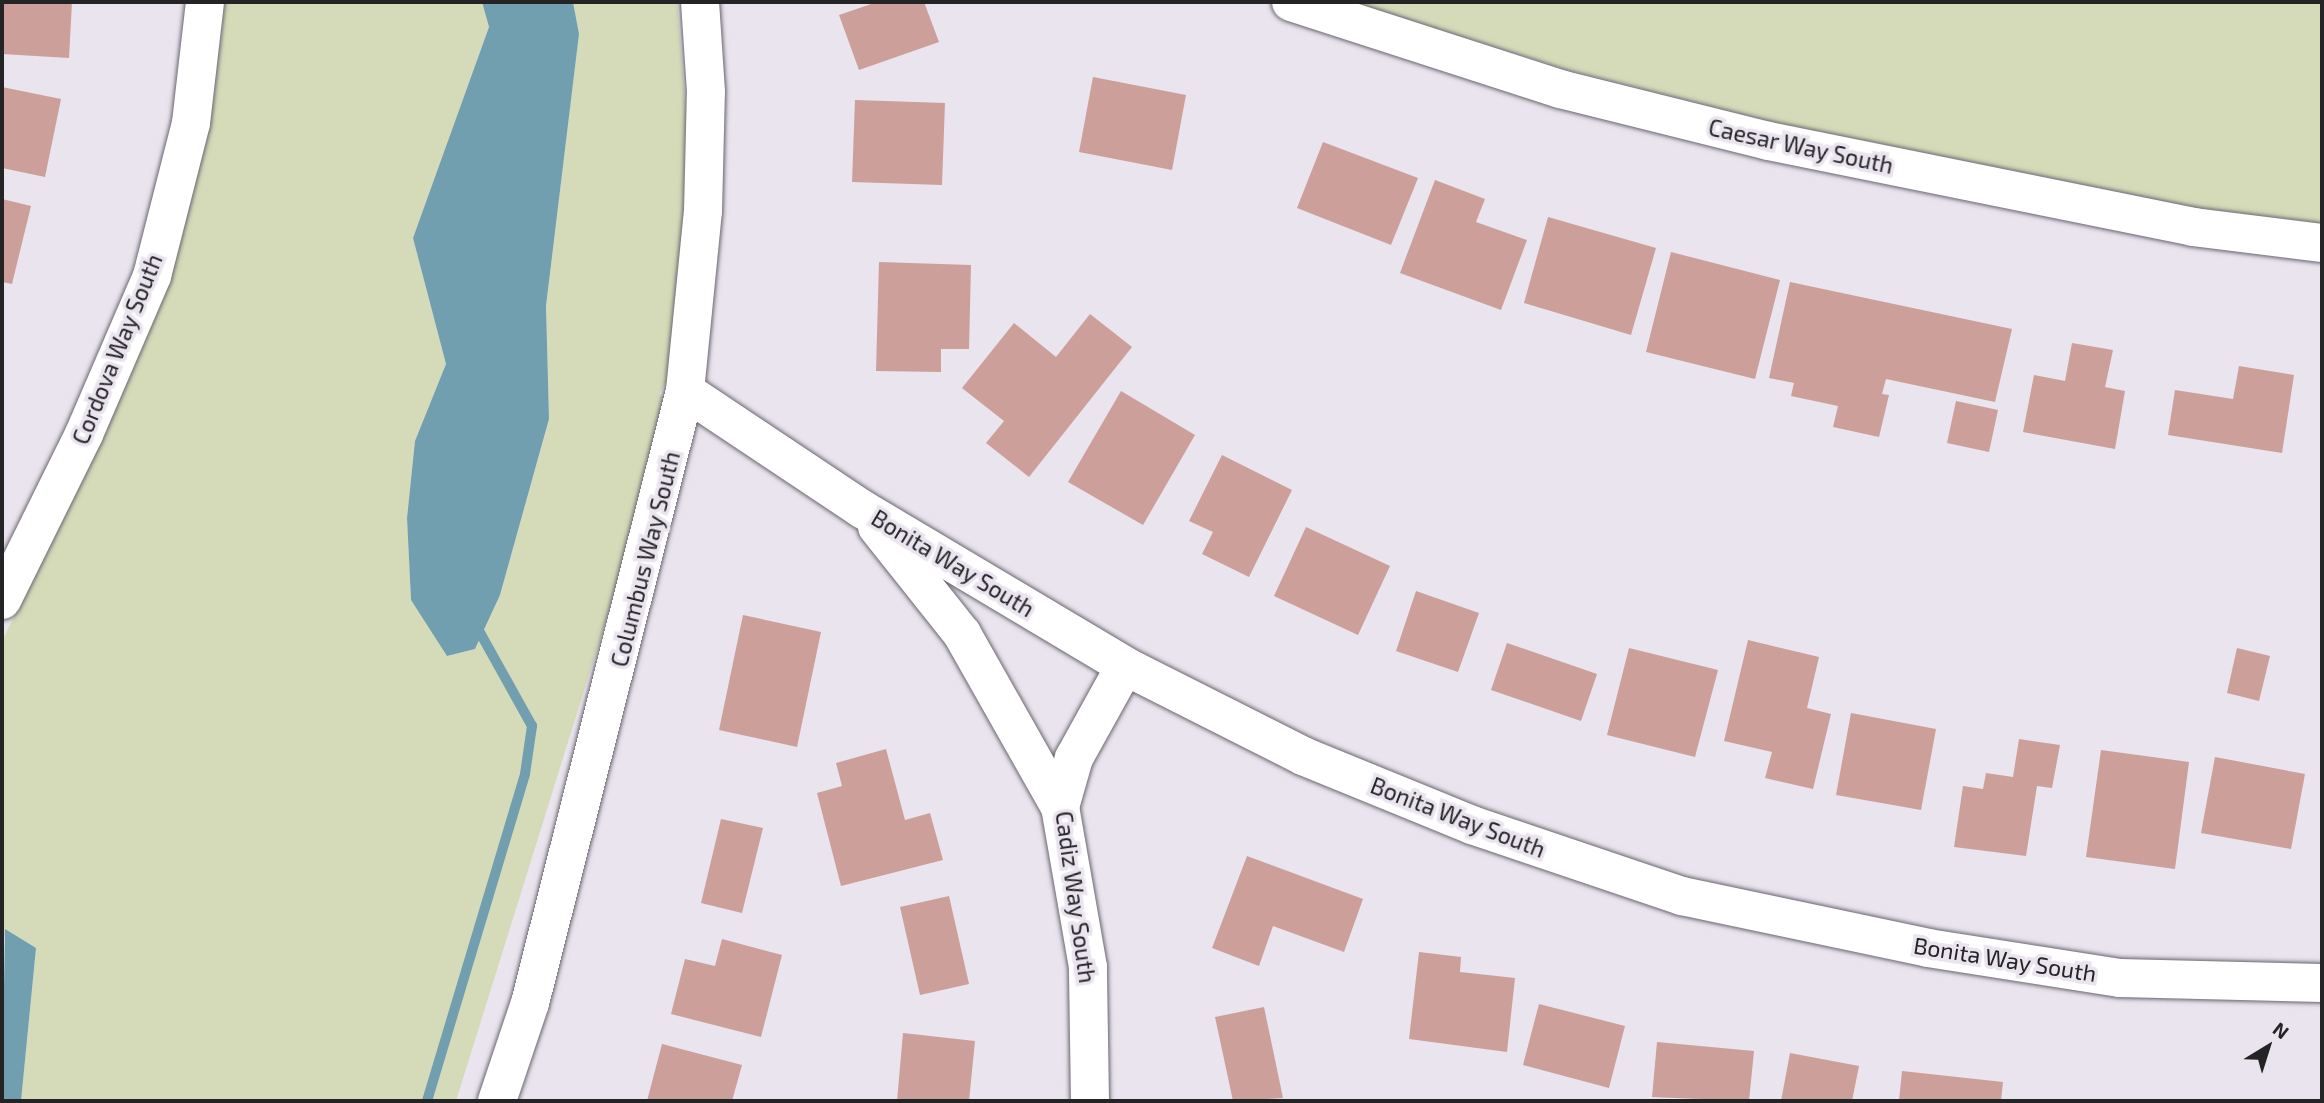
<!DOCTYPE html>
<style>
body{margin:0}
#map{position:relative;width:2324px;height:1103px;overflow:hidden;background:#e9e4ee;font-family:"Exo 2",sans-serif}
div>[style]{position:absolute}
.green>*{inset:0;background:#d5dbb9}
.water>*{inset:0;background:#719faf}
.stream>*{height:10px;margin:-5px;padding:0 5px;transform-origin:5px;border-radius:5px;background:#719faf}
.building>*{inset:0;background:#cc9f9b}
.roads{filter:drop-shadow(0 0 2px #6a666f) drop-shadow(0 0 2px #6a666f)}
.minor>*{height:38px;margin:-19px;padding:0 19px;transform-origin:19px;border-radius:19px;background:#fff}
span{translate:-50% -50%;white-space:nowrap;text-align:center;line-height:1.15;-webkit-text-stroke:7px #e9e4ee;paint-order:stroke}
.street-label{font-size:23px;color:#242326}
.frame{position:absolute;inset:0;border:4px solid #242326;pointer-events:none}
.north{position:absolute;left:2233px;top:1012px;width:70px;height:70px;-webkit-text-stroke:5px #e9e4ee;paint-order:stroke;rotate:38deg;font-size:19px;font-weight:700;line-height:28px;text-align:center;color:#242326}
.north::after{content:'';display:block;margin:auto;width:24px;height:32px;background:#242326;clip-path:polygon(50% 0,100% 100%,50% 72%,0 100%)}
</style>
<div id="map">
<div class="green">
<i style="clip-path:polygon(225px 2px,482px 2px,489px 27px,413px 238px,446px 364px,415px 441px,407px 518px,411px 600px,448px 656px,475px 649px,500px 595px,549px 420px,546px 306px,579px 34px,573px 2px,677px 2px,695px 224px,667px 381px,659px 394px,664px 397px,613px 598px,456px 1101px,21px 1101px,36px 948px,2px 936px,2px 641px,101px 442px,210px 123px)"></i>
<i style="clip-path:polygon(1353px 2px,2322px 2px,2322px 223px,2198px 208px,1774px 122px,1568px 70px)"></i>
</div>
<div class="water">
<i style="clip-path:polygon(482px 2px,573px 2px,579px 34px,546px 306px,549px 419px,500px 595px,475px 649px,447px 656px,411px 600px,407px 518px,415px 441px,446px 364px,413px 238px,489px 27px)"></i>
<i style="clip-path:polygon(5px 929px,36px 948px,21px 1101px,2px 1101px)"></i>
</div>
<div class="stream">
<i style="left:427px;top:1101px;width:341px;rotate:-73.3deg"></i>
<i style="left:525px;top:774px;width:49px;rotate:-81.7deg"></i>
<i style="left:532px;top:726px;width:111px;rotate:-119.1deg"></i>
</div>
<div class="building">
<i style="clip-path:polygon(2px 2px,72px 2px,69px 58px,2px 54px)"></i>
<i style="clip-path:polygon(877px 2px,924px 2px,939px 42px,859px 70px,839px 15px)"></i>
<i style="clip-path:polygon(1093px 77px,1186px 95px,1172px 170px,1079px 152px)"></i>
<i style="clip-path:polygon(2px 87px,61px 99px,45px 177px,2px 168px)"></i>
<i style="clip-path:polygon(855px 100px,945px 103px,942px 185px,852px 182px)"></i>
<i style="clip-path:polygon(1323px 142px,1418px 178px,1391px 245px,1297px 208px)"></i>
<i style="clip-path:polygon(1435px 180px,1485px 199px,1476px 222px,1527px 240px,1501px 310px,1400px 273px)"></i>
<i style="clip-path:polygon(2px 199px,31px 206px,12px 284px,2px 282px)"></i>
<i style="clip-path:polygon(1548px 217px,1656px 248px,1631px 335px,1524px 303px)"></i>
<i style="clip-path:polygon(1671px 252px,1780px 280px,1755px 379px,1646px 352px)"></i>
<i style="clip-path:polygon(879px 262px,971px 265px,969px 349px,941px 349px,941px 372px,876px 371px)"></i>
<i style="clip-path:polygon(1790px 282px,2012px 329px,1995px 402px,1886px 379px,1882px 394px,1889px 395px,1879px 437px,1833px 427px,1838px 406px,1791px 396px,1794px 383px,1769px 378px)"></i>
<i style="clip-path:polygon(1090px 314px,1132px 347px,1029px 477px,986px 443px,1004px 421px,962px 388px,1014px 323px,1056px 357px)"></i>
<i style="clip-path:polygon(2072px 343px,2113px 350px,2105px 387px,2125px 391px,2115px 449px,2023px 432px,2034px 375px,2065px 381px)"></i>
<i style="clip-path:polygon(2239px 366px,2294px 375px,2282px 453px,2168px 435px,2175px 390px,2233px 399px)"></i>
<i style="clip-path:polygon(1121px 391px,1195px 435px,1143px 525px,1068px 482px)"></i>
<i style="clip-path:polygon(1956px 401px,1998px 410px,1989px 452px,1947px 443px)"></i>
<i style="clip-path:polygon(1222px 455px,1292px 490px,1249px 577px,1202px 554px,1213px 532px,1189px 521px)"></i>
<i style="clip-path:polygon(1306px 527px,1390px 566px,1358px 635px,1274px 596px)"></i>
<i style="clip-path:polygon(1416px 591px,1479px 613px,1458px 672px,1396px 651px)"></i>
<i style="clip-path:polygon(743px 615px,821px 632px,797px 747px,719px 730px)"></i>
<i style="clip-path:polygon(1748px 640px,1819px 657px,1807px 708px,1831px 714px,1813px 789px,1765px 778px,1772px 752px,1724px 741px)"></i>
<i style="clip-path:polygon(1507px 643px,1597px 674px,1581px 721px,1491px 690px)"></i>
<i style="clip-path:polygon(1629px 648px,1718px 670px,1695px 757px,1607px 735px)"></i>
<i style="clip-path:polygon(2237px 648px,2270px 656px,2259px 701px,2227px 693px)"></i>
<i style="clip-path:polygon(1851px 713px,1936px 729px,1921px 810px,1836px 795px)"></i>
<i style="clip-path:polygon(2019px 739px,2060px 745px,2052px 788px,2037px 786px,2026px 856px,1954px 847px,1963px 786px,1983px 789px,1986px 773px,2013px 777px)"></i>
<i style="clip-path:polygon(886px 749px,905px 820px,930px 813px,943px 860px,841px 886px,817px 793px,842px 786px,836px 763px)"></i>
<i style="clip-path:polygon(2101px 750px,2189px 762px,2175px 869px,2086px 857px)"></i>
<i style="clip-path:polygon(2215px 757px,2305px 774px,2291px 849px,2201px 833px)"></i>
<i style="clip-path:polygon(721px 819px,763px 828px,742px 913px,701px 903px)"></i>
<i style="clip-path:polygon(1247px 856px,1363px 899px,1344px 952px,1273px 926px,1259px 966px,1212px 948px)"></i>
<i style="clip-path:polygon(949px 896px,969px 984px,920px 995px,900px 907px)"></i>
<i style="clip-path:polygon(722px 939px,782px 955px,761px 1037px,671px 1014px,685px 959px,715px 966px)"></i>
<i style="clip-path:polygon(1419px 952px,1461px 957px,1460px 972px,1515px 978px,1507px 1052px,1409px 1039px)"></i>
<i style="clip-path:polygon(1539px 1004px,1625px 1026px,1609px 1088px,1523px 1065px)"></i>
<i style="clip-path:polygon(1264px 1007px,1283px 1098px,1233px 1101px,1215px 1017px)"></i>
<i style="clip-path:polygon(903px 1033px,975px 1041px,969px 1101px,897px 1101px)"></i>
<i style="clip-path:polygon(1657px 1042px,1754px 1051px,1749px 1101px,1652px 1097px)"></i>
<i style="clip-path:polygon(662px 1044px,742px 1065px,732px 1101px,647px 1101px)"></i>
<i style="clip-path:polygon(1790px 1053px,1859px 1066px,1852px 1101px,1781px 1101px)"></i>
<i style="clip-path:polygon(1902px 1071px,2003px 1082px,2001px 1101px,1899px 1101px)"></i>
</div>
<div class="roads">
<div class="minor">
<i style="left:1291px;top:2px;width:283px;rotate:17.9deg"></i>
<i style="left:1560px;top:89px;width:214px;rotate:14deg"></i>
<i style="left:1768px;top:141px;width:434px;rotate:11.4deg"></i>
<i style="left:2193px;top:227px;width:130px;rotate:7.1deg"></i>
<i style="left:685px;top:391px;width:213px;rotate:33.7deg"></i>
<i style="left:862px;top:509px;width:306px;rotate:30.8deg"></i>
<i style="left:1125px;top:666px;width:199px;rotate:26.8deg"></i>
<i style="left:1303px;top:756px;width:183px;rotate:22.2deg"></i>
<i style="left:1472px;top:825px;width:222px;rotate:18.7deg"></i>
<i style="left:1682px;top:896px;width:251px;rotate:11.9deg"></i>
<i style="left:1928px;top:948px;width:194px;rotate:8.9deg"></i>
<i style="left:2120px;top:978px;width:202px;rotate:1.4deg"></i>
<i style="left:877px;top:527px;width:137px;rotate:51.5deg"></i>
<i style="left:962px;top:634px;width:199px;rotate:60.5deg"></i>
<i style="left:2px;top:600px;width:185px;rotate:-63.7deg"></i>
<i style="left:84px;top:434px;width:172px;rotate:-66.7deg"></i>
<i style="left:152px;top:276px;width:158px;rotate:-75.7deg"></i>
<i style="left:191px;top:123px;width:122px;rotate:-83.4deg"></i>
<i style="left:497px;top:1101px;width:103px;rotate:-71.4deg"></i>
<i style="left:530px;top:1003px;width:631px;rotate:-75.79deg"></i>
<i style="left:685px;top:391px;width:181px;rotate:-84.3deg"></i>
<i style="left:703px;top:211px;width:119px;rotate:-88.6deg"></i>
<i style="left:706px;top:92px;width:90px;rotate:-93.8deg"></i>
<i style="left:1090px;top:1101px;width:134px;rotate:-90.9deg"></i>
<i style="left:1088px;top:967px;width:162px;rotate:-99.9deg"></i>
<i style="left:1060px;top:807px;width:51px;rotate:-74.1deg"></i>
<i style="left:1074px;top:758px;width:105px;rotate:-61deg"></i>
</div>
</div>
<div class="street-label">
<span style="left:1801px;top:146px;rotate:12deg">Caesar Way South</span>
<span style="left:117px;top:349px;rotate:-68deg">Cordova Way South</span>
<span style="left:645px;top:559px;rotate:-76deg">Columbus Way South</span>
<span style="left:953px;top:563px;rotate:31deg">Bonita Way South</span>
<span style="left:1458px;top:817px;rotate:21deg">Bonita Way South</span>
<span style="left:1076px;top:897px;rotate:82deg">Cadiz Way South</span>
<span style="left:2005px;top:959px;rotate:9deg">Bonita Way South</span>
</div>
<div class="frame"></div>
<div class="north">N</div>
</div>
